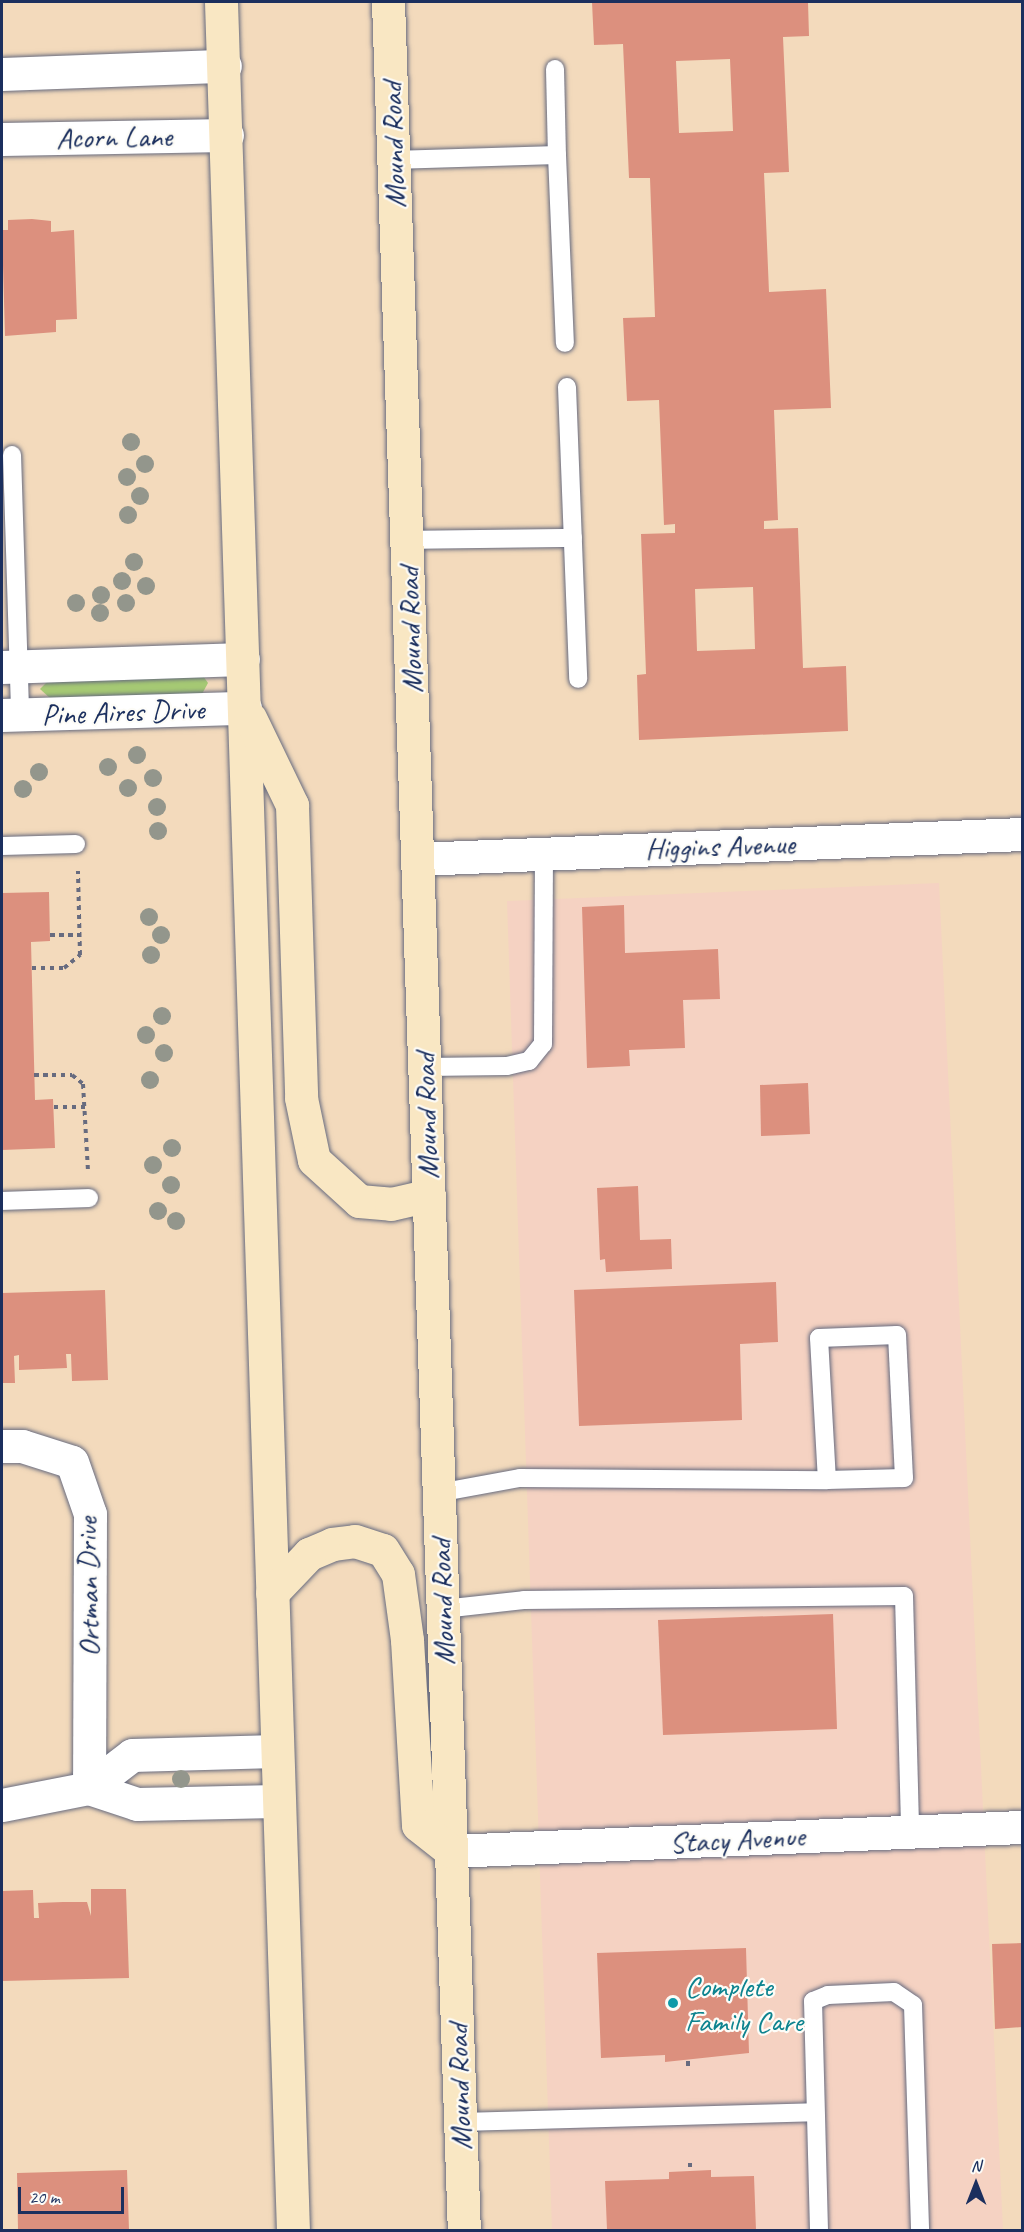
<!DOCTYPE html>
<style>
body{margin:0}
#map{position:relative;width:1024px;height:2232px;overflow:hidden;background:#f3dabc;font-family:Caveat,sans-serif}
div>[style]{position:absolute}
.built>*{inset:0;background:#f5d2c2}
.green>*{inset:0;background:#a6ca74}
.building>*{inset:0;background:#dc907e}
.path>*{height:4px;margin-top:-2px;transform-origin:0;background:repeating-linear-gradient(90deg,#676b7f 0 4.5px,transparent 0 9px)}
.roads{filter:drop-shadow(0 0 2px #676b7f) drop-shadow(0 0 2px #676b7f)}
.lane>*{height:18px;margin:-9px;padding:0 9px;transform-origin:9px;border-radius:9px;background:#fff}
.street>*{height:33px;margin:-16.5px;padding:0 16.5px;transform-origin:16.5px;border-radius:16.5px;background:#fff}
.secondary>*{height:33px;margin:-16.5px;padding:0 16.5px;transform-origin:16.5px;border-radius:16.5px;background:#f9e7c3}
.trees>*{width:18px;height:18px;margin:-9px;border-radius:50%;background:#93968c}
.dots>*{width:16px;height:16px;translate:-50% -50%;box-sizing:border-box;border:3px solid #fdfcf7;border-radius:50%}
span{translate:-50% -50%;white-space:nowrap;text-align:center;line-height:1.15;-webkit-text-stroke:4.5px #fdfcf7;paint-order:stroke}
.street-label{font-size:30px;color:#1b2f5e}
.culture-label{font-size:30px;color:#0d838f}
.left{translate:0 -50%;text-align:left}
.frame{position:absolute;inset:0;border:3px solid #1b2f5e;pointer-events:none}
.north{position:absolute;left:946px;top:2154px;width:60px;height:60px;-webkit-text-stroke:4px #fdfcf7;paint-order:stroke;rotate:0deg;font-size:16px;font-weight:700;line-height:24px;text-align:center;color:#1b2f5e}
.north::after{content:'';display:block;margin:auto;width:21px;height:27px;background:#1b2f5e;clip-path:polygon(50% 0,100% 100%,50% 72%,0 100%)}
.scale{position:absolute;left:18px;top:2187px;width:106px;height:27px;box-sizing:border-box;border:3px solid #1b2f5e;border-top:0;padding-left:8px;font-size:18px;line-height:21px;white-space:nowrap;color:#1b2f5e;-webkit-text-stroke:4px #fdfcf7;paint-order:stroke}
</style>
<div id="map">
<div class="built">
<i style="clip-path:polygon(939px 883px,1003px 2230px,552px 2230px,507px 901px)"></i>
</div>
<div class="green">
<i style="clip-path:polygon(201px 673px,208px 683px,202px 694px,51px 699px,40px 689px,51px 678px)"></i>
</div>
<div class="building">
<i style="clip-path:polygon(evenodd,592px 2px,808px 2px,809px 36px,783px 37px,789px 172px,764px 173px,769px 292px,826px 289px,831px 408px,774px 410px,778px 520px,764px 521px,764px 529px,798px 528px,803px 668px,846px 666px,848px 731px,639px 740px,637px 675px,646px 674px,641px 534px,675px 533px,675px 524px,664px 525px,659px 400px,627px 401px,623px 318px,655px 317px,650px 178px,629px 178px,623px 44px,594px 45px,592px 2px,730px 59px,733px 131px,679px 133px,676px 61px,730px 59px,592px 2px,753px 587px,755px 649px,697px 651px,695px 589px,753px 587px)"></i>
<i style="clip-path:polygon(32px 219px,51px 221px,51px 232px,74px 230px,77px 319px,56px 320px,56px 332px,5px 336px,2px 230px,8px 230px,8px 220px)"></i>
<i style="clip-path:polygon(49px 892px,50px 941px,31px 942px,35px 1100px,53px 1099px,55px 1148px,2px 1150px,2px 893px)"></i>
<i style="clip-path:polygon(624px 905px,625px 953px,718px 949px,720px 999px,683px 1000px,685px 1048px,629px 1050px,630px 1066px,587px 1068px,582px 907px)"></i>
<i style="clip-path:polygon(808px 1083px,810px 1134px,761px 1136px,760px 1085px)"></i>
<i style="clip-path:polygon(638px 1186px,640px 1240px,671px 1239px,672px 1269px,606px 1272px,605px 1259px,600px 1260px,597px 1188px)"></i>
<i style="clip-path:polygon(776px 1282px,778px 1342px,740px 1344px,742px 1420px,579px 1426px,574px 1290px)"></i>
<i style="clip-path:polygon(105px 1290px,108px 1380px,72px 1381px,71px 1354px,66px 1354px,67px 1368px,19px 1370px,19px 1355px,14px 1356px,15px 1383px,2px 1383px,2px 1293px)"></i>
<i style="clip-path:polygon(833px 1614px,837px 1729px,663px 1735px,658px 1620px)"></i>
<i style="clip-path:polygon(91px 1889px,126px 1889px,129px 1978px,2px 1981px,2px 1891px,33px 1890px,34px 1918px,39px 1918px,38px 1903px,63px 1902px,87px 1902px,91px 1916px)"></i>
<i style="clip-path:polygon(1022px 1943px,1022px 2027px,995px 2029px,992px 1944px)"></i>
<i style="clip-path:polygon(746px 1948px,749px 2053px,665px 2062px,665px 2055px,601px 2058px,597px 1953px)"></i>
<i style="clip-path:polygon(127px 2170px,129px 2230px,18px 2230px,17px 2173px)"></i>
<i style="clip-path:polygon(711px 2170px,711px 2177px,754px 2176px,756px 2230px,607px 2230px,605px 2181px,669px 2179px,669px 2172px)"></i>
</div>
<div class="path">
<i style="left:50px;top:935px;width:31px"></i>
<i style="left:32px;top:968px;width:32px"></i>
<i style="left:64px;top:968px;width:21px;rotate:-39deg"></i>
<i style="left:80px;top:955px;width:84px;rotate:-91.4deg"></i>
<i style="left:34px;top:1075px;width:38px"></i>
<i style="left:72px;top:1075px;width:14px;rotate:39deg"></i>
<i style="left:83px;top:1084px;width:87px;rotate:86.7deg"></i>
<i style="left:54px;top:1107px;width:32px"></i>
<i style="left:688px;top:2061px;width:6px;rotate:90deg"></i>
<i style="left:690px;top:2163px;width:8px;rotate:90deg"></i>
</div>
<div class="roads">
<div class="lane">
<i style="left:555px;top:69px;width:86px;rotate:88.7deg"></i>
<i style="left:393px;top:160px;width:164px;rotate:-1.7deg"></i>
<i style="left:557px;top:155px;width:188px;rotate:87.6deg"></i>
<i style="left:567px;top:387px;width:292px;rotate:87.8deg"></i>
<i style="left:12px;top:455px;width:260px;rotate:88.2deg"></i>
<i style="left:407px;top:540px;width:166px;rotate:-0.7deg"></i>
<i style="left:2px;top:846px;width:74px;rotate:-1.5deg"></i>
<i style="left:425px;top:1067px;width:82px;rotate:-0.7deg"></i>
<i style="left:507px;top:1066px;width:23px;rotate:-13deg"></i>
<i style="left:529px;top:1061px;width:22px;rotate:-51deg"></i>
<i style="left:543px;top:1044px;width:190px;rotate:-89.7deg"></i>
<i style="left:2px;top:1201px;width:87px;rotate:-2deg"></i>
<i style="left:438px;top:1493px;width:83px;rotate:-10.4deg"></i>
<i style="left:520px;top:1478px;width:307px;rotate:0.4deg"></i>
<i style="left:827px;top:1480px;width:77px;rotate:-1.5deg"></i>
<i style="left:904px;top:1478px;width:143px;rotate:-92.8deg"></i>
<i style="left:897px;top:1335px;width:78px;rotate:177.8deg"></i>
<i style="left:819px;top:1338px;width:142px;rotate:86.8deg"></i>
<i style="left:443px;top:1609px;width:81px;rotate:-6.3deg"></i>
<i style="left:524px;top:1600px;width:380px;rotate:-0.6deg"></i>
<i style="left:904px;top:1596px;width:236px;rotate:88.5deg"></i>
<i style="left:461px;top:2122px;width:353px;rotate:-1.6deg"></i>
<i style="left:819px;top:2230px;width:229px;rotate:-91.5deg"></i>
<i style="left:813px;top:2001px;width:16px;rotate:-22deg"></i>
<i style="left:828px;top:1995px;width:66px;rotate:-2.6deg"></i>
<i style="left:894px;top:1992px;width:23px;rotate:34deg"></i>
<i style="left:913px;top:2005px;width:225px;rotate:88.2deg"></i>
</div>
<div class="street">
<i style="left:2px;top:74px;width:223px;rotate:-2.1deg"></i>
<i style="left:2px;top:139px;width:225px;rotate:-1deg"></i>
<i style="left:2px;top:667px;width:241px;rotate:-1.9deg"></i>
<i style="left:2px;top:715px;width:243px;rotate:-1.7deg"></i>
<i style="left:418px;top:859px;width:605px;rotate:-2.37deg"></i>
<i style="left:2px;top:1446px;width:20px"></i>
<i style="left:22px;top:1446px;width:52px;rotate:17.7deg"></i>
<i style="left:72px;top:1462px;width:55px;rotate:70.9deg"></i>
<i style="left:90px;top:1514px;width:274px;rotate:90.2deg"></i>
<i style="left:89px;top:1788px;width:51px;rotate:18.4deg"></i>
<i style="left:137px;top:1804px;width:139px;rotate:-1.2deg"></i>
<i style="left:2px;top:1805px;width:89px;rotate:-11.1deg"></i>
<i style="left:89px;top:1788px;width:54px;rotate:-37.5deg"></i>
<i style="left:132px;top:1755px;width:144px;rotate:-1.6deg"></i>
<i style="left:451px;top:1851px;width:572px;rotate:-2.41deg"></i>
</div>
<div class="secondary">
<i style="left:221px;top:2px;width:2229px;rotate:88.15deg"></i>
<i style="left:388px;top:2px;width:2229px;rotate:88.05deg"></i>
<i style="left:250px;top:718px;width:97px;rotate:64.2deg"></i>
<i style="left:292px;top:805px;width:293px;rotate:88.2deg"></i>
<i style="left:301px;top:1098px;width:63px;rotate:78.2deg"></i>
<i style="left:314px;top:1160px;width:61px;rotate:42.3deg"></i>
<i style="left:359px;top:1201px;width:32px;rotate:5deg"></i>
<i style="left:391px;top:1204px;width:39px;rotate:-13deg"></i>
<i style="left:272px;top:1593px;width:54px;rotate:-46.5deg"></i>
<i style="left:309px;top:1554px;width:25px;rotate:-23deg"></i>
<i style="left:332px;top:1544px;width:23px;rotate:-7deg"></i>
<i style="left:355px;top:1541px;width:29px;rotate:18deg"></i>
<i style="left:383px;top:1550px;width:28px;rotate:58deg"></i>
<i style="left:398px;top:1574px;width:67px;rotate:82.2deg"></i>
<i style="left:407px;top:1640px;width:185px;rotate:86.6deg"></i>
<i style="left:418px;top:1825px;width:42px;rotate:38.2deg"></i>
</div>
</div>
<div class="trees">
<i style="left:131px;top:442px"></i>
<i style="left:145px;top:464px"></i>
<i style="left:127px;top:477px"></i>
<i style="left:140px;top:496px"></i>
<i style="left:128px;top:515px"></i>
<i style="left:134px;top:562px"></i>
<i style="left:122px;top:581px"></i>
<i style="left:146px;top:586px"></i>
<i style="left:101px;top:595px"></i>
<i style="left:76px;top:603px"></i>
<i style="left:126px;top:603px"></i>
<i style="left:100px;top:613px"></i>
<i style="left:137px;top:755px"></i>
<i style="left:108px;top:767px"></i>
<i style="left:39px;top:772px"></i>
<i style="left:153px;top:778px"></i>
<i style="left:128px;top:788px"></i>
<i style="left:23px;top:789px"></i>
<i style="left:157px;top:807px"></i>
<i style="left:158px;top:831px"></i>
<i style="left:149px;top:917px"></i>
<i style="left:161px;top:935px"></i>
<i style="left:151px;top:955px"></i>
<i style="left:162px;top:1016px"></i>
<i style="left:146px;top:1035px"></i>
<i style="left:164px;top:1053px"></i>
<i style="left:150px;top:1080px"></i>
<i style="left:172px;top:1148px"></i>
<i style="left:153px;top:1165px"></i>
<i style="left:171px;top:1185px"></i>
<i style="left:158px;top:1211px"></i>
<i style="left:176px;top:1221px"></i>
<i style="left:181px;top:1779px"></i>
</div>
<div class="dots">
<i style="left:673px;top:2003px;background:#0f9aa8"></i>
</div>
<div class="street-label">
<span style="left:114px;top:137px;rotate:-1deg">Acorn Lane</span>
<span style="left:393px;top:145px;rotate:-92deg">Mound Road</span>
<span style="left:410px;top:630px;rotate:-92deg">Mound Road</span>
<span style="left:123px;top:712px;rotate:-2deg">Pine Aires Drive</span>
<span style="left:720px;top:846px;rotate:-2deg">Higgins Avenue</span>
<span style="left:426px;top:1116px;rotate:-92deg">Mound Road</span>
<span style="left:88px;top:1587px;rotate:-91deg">Ortman Drive</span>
<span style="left:442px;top:1602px;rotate:-92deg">Mound Road</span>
<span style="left:737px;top:1839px;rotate:-3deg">Stacy Avenue</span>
<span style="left:459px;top:2087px;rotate:-92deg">Mound Road</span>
</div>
<div class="culture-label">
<span class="left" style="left:685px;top:2003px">Complete<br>Family Care</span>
</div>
<div class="frame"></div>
<div class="north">N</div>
<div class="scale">20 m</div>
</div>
